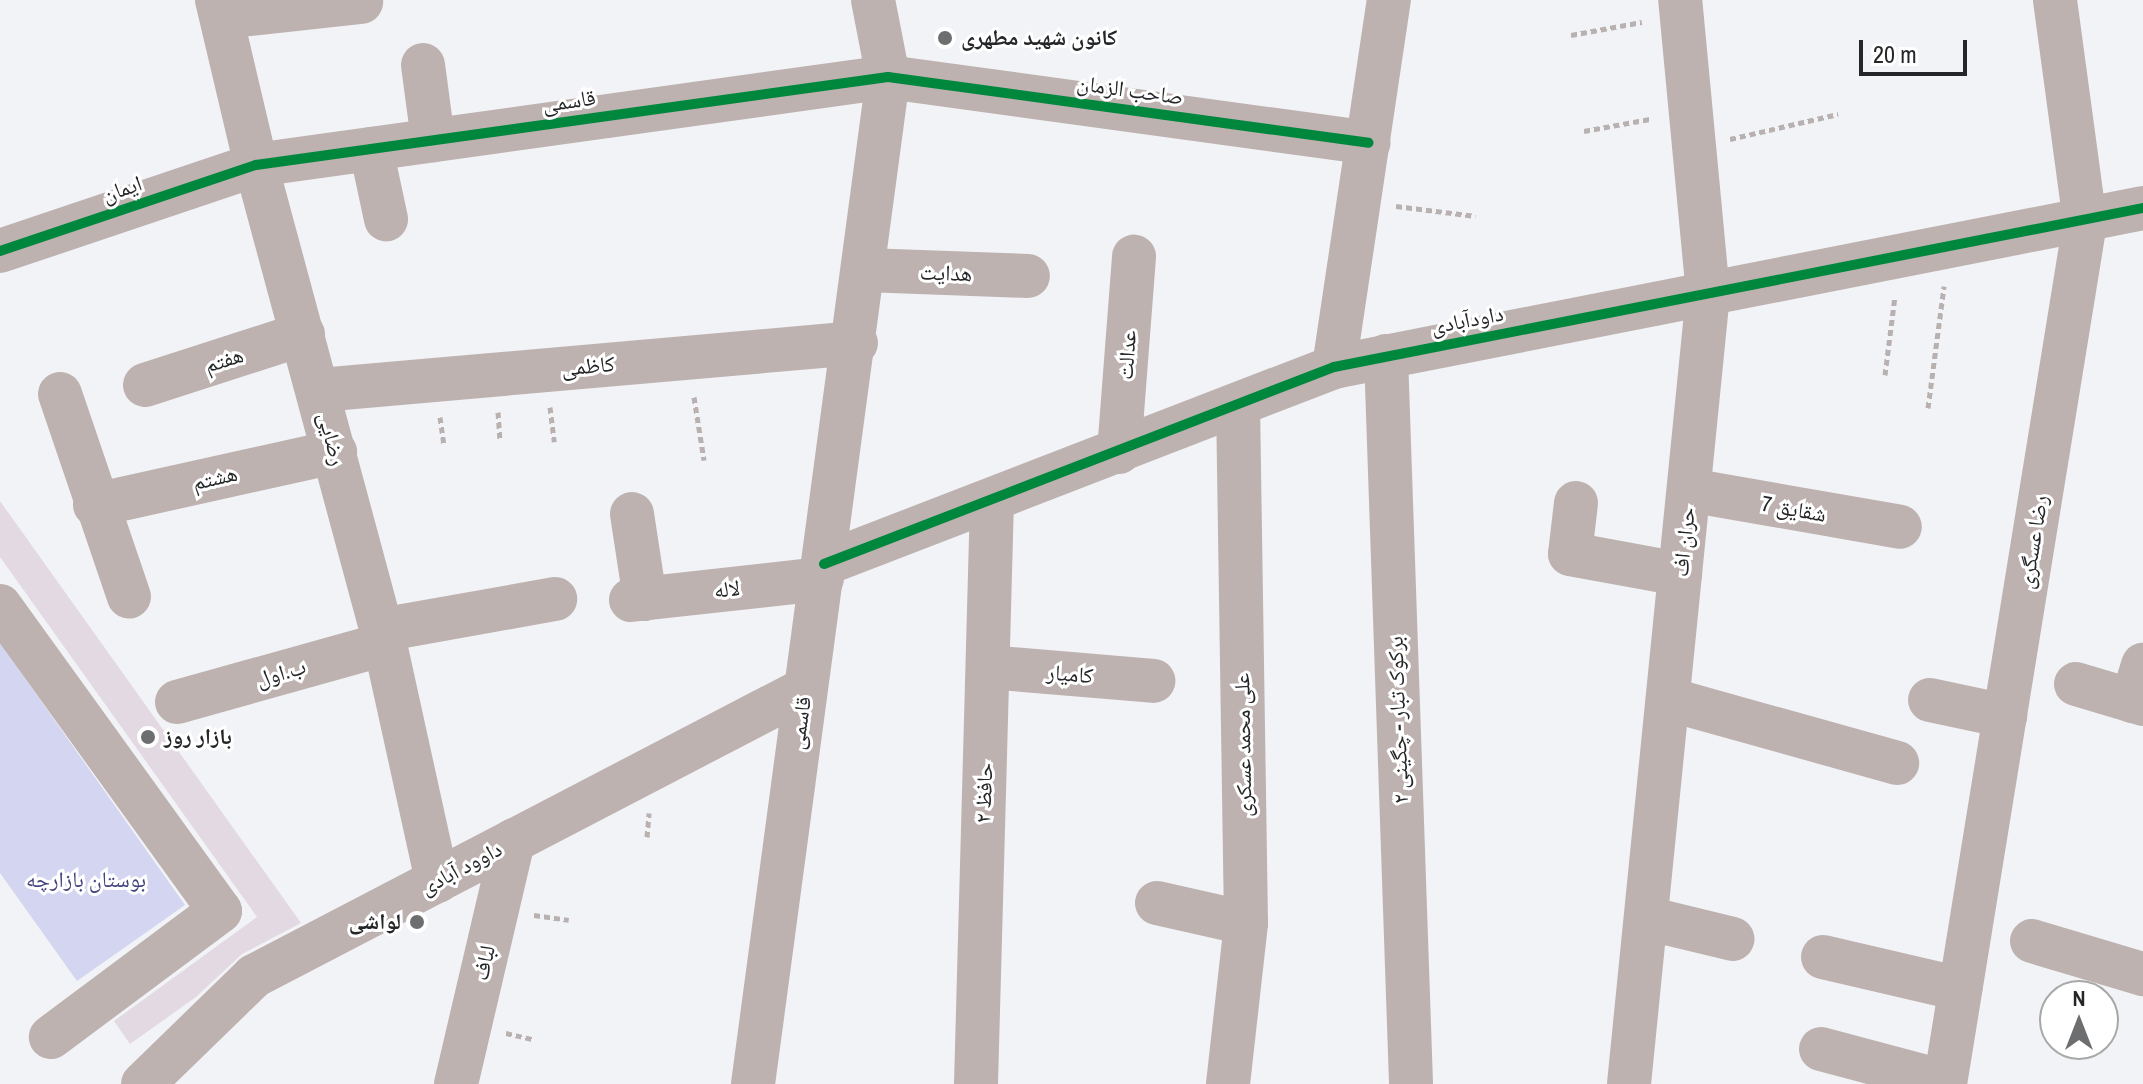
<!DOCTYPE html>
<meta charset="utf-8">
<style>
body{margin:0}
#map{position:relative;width:2143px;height:1084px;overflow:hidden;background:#f2f3f7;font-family:"Archivo Narrow","Noto Naskh Arabic",sans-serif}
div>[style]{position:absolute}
.green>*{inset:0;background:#d3d5f1}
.building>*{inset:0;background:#e2d9e2}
.path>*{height:5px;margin-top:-2.5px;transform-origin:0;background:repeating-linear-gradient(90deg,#b8b1b0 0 6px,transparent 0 10px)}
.minor>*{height:44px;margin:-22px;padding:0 22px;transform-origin:22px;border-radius:22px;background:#beb2b0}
.cycleway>*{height:10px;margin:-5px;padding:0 5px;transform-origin:5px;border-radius:5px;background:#00873e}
.dots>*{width:22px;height:22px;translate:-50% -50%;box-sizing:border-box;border:4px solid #fff;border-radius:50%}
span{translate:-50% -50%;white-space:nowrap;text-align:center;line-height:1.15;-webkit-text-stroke:6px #fff;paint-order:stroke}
.poi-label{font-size:22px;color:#252628;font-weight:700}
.left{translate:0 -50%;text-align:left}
.right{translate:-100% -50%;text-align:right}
.street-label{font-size:22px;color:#252628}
.park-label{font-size:22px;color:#41417d}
.north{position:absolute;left:2039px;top:980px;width:80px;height:80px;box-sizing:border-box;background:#fff;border:2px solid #a8a8a9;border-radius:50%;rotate:0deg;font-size:22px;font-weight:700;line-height:32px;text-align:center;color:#252628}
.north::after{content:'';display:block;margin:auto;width:28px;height:36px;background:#6d6e70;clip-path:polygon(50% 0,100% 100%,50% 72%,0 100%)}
.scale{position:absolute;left:1859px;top:40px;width:108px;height:36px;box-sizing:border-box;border:4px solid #252628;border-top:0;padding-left:10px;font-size:24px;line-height:28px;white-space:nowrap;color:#252628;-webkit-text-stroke:6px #fff;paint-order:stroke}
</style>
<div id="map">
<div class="green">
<i style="clip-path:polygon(0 643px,185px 905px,77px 981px,0 873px)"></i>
</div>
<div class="building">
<i style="clip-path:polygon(0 501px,301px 923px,242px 954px,196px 997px,130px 1044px,114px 1021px,257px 917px,0 557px)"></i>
</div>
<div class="path">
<i style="left:1571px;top:35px;width:72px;rotate:-10.4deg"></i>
<i style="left:1584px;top:131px;width:67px;rotate:-10.3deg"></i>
<i style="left:1730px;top:139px;width:111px;rotate:-13deg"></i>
<i style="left:1396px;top:206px;width:80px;rotate:7.2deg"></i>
<i style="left:1885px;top:375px;width:80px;rotate:-82.8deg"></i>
<i style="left:694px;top:397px;width:64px;rotate:81deg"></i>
<i style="left:550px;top:407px;width:35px;rotate:83deg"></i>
<i style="left:1928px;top:408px;width:123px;rotate:-82.5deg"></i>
<i style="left:498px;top:412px;width:27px;rotate:86deg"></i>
<i style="left:440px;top:417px;width:28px;rotate:82deg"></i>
<i style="left:647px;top:837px;width:24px;rotate:-85deg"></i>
<i style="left:534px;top:915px;width:35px;rotate:8deg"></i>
<i style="left:506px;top:1033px;width:27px;rotate:13deg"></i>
</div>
<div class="minor">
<i style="left:217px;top:0;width:170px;rotate:76.7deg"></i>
<i style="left:256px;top:165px;width:496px;rotate:74.9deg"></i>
<i style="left:385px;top:644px;width:243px;rotate:77.6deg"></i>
<i style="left:222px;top:17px;width:140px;rotate:-6.2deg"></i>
<i style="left:423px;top:65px;width:76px;rotate:82.4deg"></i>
<i style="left:371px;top:149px;width:72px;rotate:77.9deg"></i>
<i style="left:0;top:251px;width:270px;rotate:-18.6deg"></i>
<i style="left:256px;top:165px;width:638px;rotate:-7.93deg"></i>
<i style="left:888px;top:77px;width:485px;rotate:7.8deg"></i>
<i style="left:865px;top:270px;width:163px;rotate:2.1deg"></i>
<i style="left:1386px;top:356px;width:728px;rotate:88.03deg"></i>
<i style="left:1334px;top:367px;width:371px;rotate:-81.5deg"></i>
<i style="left:145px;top:385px;width:166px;rotate:-17.9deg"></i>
<i style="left:320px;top:390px;width:538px;rotate:-5.01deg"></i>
<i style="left:60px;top:394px;width:214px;rotate:71.2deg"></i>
<i style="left:1119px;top:452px;width:196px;rotate:-85.6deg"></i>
<i style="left:1689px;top:490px;width:214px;rotate:9.9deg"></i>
<i style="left:1576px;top:503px;width:51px;rotate:96.7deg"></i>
<i style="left:1570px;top:554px;width:112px;rotate:10.3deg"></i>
<i style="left:95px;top:505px;width:246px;rotate:-12.5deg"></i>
<i style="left:632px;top:514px;width:86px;rotate:81.3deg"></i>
<i style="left:824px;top:564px;width:547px;rotate:-21.12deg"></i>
<i style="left:1334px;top:367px;width:824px;rotate:-11.12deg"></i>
<i style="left:631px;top:600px;width:192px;rotate:-6.3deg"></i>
<i style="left:0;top:606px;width:376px;rotate:54.2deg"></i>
<i style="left:220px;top:911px;width:211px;rotate:143.3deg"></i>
<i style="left:381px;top:630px;width:177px;rotate:-10.1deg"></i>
<i style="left:988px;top:667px;width:166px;rotate:4.8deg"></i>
<i style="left:2076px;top:684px;width:70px;rotate:16.6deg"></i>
<i style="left:1668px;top:699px;width:238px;rotate:15.6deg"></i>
<i style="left:1930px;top:700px;width:77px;rotate:12deg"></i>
<i style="left:2132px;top:701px;width:38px;rotate:-73deg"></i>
<i style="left:177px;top:702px;width:216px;rotate:-15.6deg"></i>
<i style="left:1157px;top:903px;width:91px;rotate:12.7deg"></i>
<i style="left:1646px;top:918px;width:89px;rotate:13.6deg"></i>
<i style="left:2032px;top:941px;width:116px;rotate:16.6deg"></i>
<i style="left:1823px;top:957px;width:141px;rotate:13.1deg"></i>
<i style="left:1821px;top:1049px;width:128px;rotate:14.9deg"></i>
<i style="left:143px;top:1084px;width:155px;rotate:-44.2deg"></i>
<i style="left:254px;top:976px;width:621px;rotate:-27.51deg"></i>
<i style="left:456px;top:1084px;width:250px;rotate:-76.8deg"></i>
<i style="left:753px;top:1084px;width:1016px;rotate:-82.36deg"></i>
<i style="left:888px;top:77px;width:78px;rotate:-101deg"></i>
<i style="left:976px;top:1084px;width:582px;rotate:-88.43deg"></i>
<i style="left:1228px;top:1084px;width:162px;rotate:-83.6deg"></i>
<i style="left:1246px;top:923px;width:518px;rotate:-90.88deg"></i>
<i style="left:1629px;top:1084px;width:794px;rotate:-84.29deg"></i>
<i style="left:1708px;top:294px;width:295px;rotate:-95.4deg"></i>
<i style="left:1945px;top:1084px;width:873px;rotate:-80.77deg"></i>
<i style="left:2085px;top:222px;width:224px;rotate:-97.7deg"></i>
</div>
<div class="cycleway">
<i style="left:0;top:251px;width:270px;rotate:-18.6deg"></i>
<i style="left:256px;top:165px;width:638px;rotate:-7.93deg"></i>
<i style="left:888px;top:77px;width:485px;rotate:7.8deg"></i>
<i style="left:824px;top:564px;width:547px;rotate:-21.12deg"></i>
<i style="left:1334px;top:367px;width:824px;rotate:-11.12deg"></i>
</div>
<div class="dots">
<i style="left:945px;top:38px;background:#6d6e70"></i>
<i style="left:148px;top:737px;background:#6d6e70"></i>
<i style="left:417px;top:922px;background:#6d6e70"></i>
</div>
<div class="poi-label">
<span class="left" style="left:961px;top:38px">کانون شهید مطهری</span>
<span class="left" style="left:164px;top:737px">بازار روز</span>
<span class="right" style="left:401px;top:922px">لواشی</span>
</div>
<div class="street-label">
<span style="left:1130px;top:90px;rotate:8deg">صاحب الزمان</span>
<span style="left:569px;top:101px;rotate:-8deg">قاسمی</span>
<span style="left:122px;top:189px;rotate:-19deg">ایمان</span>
<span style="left:946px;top:273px;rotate:2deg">هدایت</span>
<span style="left:1467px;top:320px;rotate:-11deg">داودآبادی</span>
<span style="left:1127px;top:355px;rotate:-86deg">عدالت</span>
<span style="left:224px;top:360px;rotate:-18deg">هفتم</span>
<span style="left:588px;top:366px;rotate:-5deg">کاظمی</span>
<span style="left:332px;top:439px;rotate:76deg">رضایی</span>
<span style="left:215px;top:478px;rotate:-13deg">هشتم</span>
<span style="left:1794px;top:509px;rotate:10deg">شقایق 7</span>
<span style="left:1684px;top:542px;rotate:-84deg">حران اف</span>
<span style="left:2033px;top:542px;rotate:-81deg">رضا عسگری</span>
<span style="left:727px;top:589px;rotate:-6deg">لاله</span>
<span style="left:281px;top:673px;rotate:-16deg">ب.اول</span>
<span style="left:1070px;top:674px;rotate:5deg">کامیار</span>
<span style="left:1398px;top:720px;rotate:-92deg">برکوک تبار - چگینی ۲</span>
<span style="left:800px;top:723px;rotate:-82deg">قاسمی</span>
<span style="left:1243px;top:745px;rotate:-91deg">علی محمد عسکری</span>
<span style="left:984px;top:793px;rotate:-88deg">حافظ ۲</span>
<span style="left:461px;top:868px;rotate:-28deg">داوود آبادی</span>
<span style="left:484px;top:963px;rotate:-77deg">لباف</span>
</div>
<div class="park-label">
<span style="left:86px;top:880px">بوستان بازارچه</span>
</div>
<div class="north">N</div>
<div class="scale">20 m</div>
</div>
